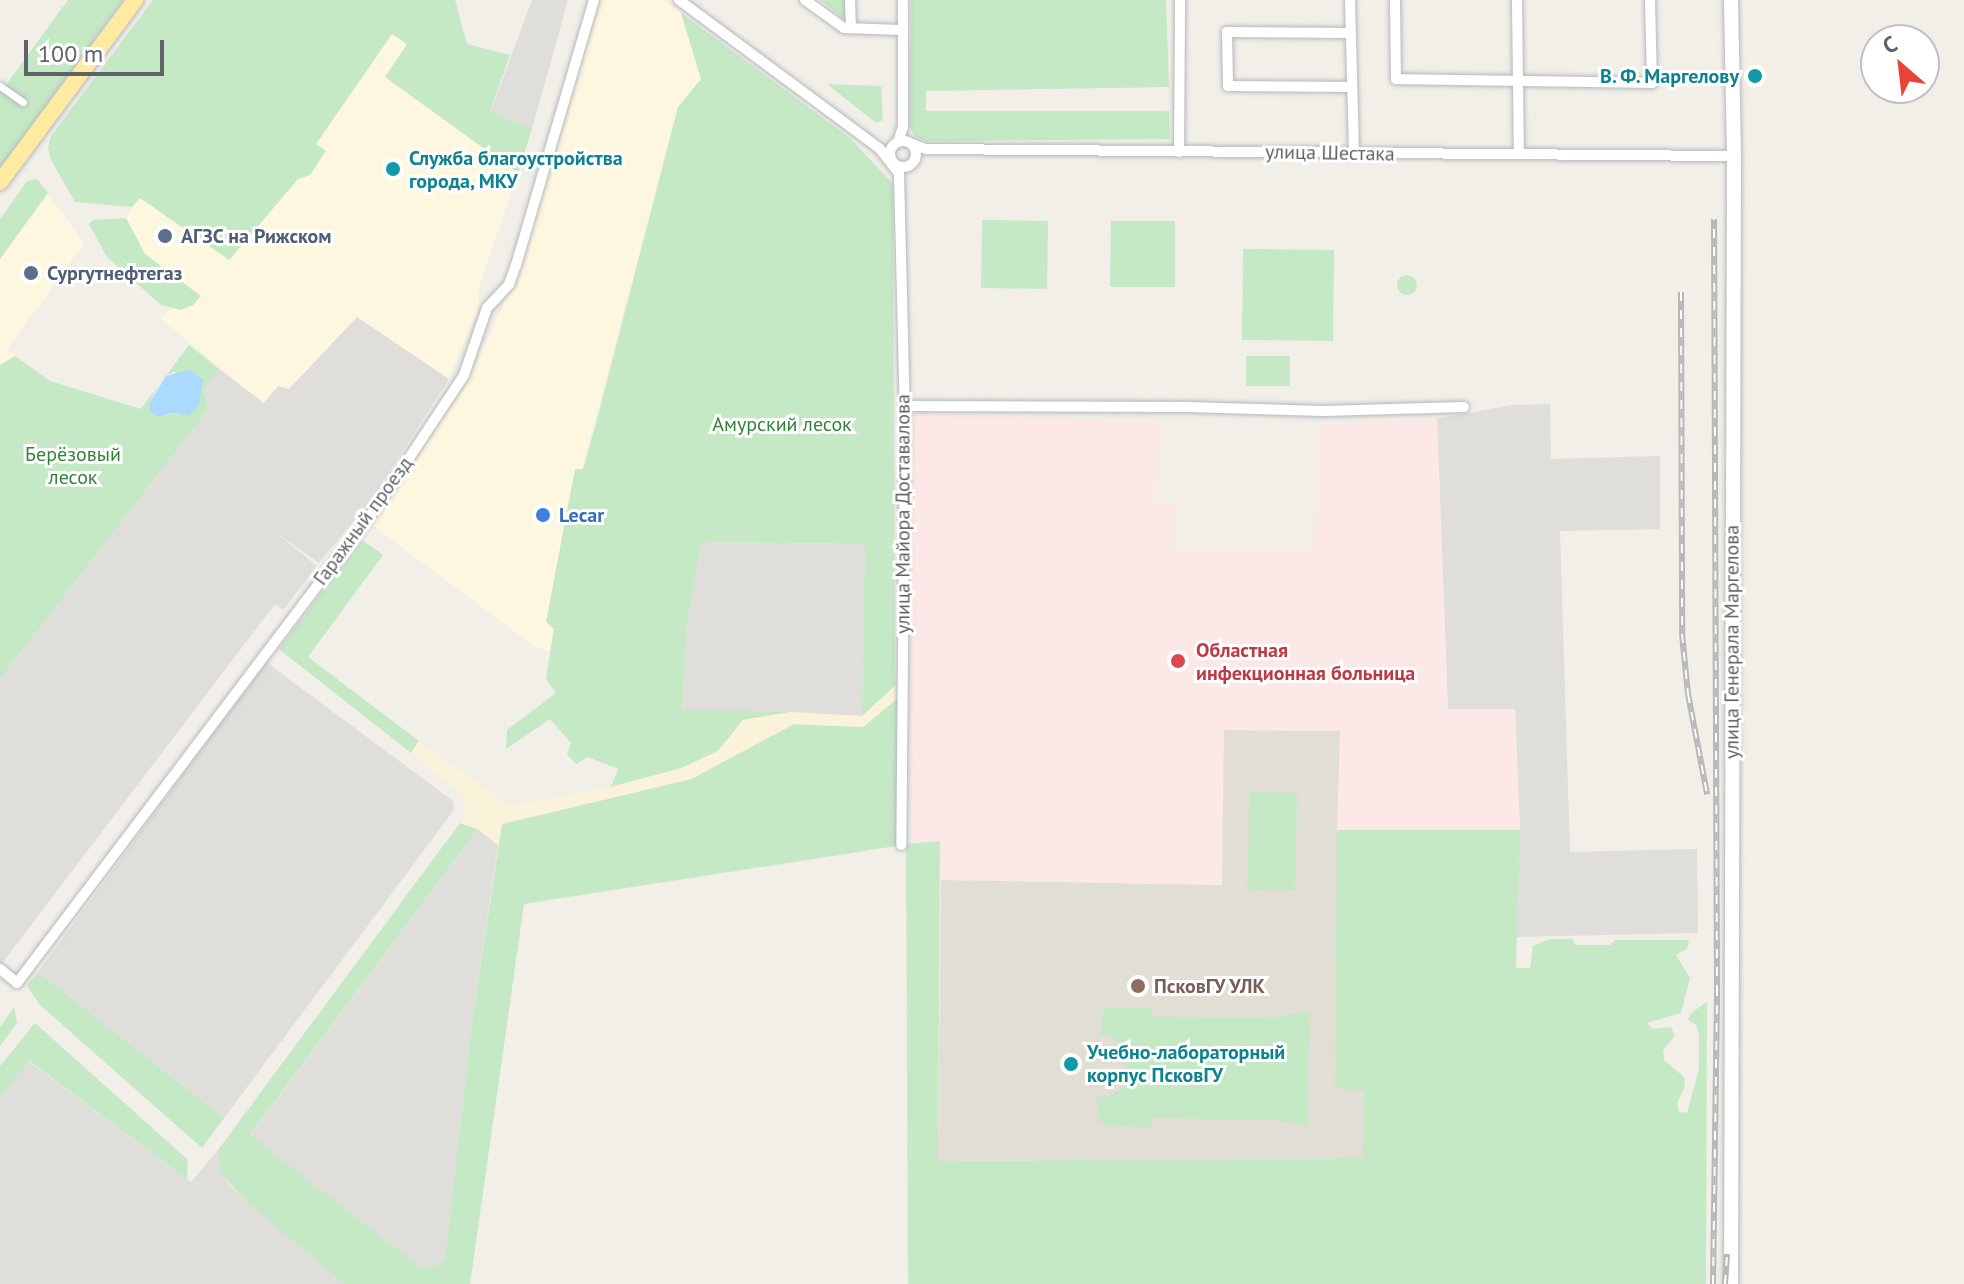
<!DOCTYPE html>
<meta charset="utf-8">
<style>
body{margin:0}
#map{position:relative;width:1964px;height:1284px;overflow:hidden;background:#f1efe8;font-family:"PT Sans",sans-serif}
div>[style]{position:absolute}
.commercial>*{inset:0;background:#fef7e0}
.industrial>*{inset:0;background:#e0deda}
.education>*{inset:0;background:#e1ded6}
.medical>*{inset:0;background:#fce8e6}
.green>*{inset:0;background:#c5e8c5}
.round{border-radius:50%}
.sand>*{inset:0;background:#fbf3d9}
.water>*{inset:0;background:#aadaff}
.roads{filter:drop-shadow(0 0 2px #b5b8bc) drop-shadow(0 0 2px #b5b8bc)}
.pedestrian>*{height:7px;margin:-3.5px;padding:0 3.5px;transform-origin:3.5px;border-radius:3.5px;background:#fff}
.minor>*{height:10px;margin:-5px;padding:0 5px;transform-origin:5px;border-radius:5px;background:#fff}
.minor>.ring{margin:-5px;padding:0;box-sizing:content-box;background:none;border:10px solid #fff;border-radius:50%}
.secondary>*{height:14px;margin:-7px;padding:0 7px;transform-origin:7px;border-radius:7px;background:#fff}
.trunk>*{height:16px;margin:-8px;padding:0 8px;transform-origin:8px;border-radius:8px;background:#feeaa1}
.rail>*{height:6px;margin-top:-3px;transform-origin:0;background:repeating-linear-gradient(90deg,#fff 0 9px,#b6b7b8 0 18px);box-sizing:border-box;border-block:2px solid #b6b7b8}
.dots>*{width:22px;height:22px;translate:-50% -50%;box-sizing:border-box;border:4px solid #fff;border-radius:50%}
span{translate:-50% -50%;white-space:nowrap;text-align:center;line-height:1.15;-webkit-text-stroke:6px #fff;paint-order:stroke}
.culture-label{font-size:20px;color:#0d838f;font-weight:700}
.right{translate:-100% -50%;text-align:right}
.left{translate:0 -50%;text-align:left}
.street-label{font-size:20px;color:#5f6368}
.service-label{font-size:20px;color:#4e5e75;font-weight:700}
.park-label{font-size:20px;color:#348238}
.shop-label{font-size:20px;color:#366cbe;font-weight:700}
.health-label{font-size:20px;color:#be3a42;font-weight:700}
.education-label{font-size:20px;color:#785e54;font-weight:700}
.north{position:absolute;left:1860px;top:24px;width:80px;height:80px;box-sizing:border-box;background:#fff;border:2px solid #bfc1c3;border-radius:50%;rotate:332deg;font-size:22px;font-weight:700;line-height:32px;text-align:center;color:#5f6368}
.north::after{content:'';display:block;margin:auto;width:28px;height:36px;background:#ea4335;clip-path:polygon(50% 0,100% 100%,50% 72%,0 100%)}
.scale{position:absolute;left:24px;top:40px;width:140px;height:36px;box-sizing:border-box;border:4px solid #5f6368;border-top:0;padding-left:10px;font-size:24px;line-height:28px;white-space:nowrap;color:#5f6368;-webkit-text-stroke:6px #fff;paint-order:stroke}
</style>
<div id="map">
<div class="commercial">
<i style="clip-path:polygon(599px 0,664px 0,681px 13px,701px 79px,678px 107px,582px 469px,576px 469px,550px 652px,534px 646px,373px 526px,464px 386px,513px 285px)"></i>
<i style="clip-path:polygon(392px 34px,407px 44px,385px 77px,518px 173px,479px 286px,479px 308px,449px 379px,357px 317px,289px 390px,264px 404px,160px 318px,172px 308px,181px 310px,200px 296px,145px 254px,126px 218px,140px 198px,230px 260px,298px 179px,310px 175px,326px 151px,315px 144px)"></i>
<i style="clip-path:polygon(45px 190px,84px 243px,7px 350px,15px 356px,0 365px,0 250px)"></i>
</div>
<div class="industrial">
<i style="clip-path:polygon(532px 0,568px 0,532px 129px,490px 113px)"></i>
<i style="clip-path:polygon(357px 317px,449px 379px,371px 500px,319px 563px,275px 532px,317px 566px,283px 610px,275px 604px,0 966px,0 679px,208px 410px,204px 390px,219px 369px,264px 403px,278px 386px,289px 389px)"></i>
<i style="clip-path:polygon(1550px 404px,1551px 459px,1660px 456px,1660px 529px,1560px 531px,1570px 852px,1697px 849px,1698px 933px,1516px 937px,1520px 830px,1515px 709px,1448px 710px,1437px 419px,1511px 405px)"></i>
<i style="clip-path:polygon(702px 542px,865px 544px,862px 716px,682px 709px,687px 623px)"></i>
<i style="clip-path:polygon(266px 662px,453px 801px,454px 810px,224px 1118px,38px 972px)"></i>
<i style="clip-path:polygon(478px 829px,498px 845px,472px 1023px,445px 1258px,435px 1267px,422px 1268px,250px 1136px)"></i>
<i style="clip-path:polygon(28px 1061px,191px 1182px,218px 1150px,220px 1173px,231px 1187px,344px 1284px,0 1284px,0 1098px)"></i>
</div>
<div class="education">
<i style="clip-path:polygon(1223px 730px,1340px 731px,1335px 1086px,1364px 1092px,1364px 1158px,938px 1161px,941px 880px,1222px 885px)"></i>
</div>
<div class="medical">
<i style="clip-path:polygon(909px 412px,1160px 422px,1156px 504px,1175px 505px,1174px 550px,1283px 552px,1314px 546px,1317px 425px,1437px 419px,1448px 709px,1515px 709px,1520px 830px,1337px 830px,1340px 731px,1224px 730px,1222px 885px,941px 880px,940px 841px,911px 842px)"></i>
</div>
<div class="green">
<i style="clip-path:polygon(68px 0,123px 0,0 168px,0 93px)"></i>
<i style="clip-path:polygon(153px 0,455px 0,467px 44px,510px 55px,490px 112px,532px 129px,518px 173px,385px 77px,407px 44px,392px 34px,316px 144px,326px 151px,310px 175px,298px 179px,229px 260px,140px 198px,132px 207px,75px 202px,51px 160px,48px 147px,51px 136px)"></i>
<i style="clip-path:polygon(820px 0,845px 0,846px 20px)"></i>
<i style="clip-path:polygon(911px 0,1166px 0,1169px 87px,926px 91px,926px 111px,1169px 111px,1170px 139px,926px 141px,914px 136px,910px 127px)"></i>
<i style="clip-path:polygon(681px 13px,851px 139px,893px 184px,895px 686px,862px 716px,865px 544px,702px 542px,687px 623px,682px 709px,791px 712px,743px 720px,718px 751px,682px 768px,611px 787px,618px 769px,588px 757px,576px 764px,567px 754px,571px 743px,550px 719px,506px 749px,507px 730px,556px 693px,546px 679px,554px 629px,546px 622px,575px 469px,583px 469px,596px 424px,678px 107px,701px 79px)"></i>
<i style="clip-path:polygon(827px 84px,881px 86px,883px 120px,876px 123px)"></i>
<i style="clip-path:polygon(37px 179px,48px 193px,0 259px,0 219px,27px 181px)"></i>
<i style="clip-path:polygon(126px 218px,145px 254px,201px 296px,193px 305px,181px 310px,161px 305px,107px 257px,89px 224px,93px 220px)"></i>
<i style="clip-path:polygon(982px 220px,1048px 221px,1047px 289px,981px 288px)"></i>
<i style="clip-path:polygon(1111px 221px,1175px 221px,1175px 287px,1110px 287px)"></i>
<i style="clip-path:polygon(1243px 249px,1334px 250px,1333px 341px,1242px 340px)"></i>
<i class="round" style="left:1397px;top:275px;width:20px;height:20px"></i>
<i style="clip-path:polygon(189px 345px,219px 369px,204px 390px,208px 410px,0 679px,0 365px,15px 356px,50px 381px,141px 409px,158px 386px,149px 404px,163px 416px,172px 413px,180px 415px,175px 371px,166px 376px)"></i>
<i style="clip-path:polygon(1246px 356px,1290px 356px,1290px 386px,1246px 386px)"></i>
<i style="clip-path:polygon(362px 540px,383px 555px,308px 657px,419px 741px,411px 753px,279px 649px)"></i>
<i style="clip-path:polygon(898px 698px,896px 846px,524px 904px,470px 1284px,344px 1284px,247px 1202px,220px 1173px,218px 1150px,460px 823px,478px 829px,250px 1135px,422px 1268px,435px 1267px,445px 1258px,472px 1023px,502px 824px,691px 779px,794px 724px,863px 727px)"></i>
<i style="clip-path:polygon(1250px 792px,1297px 793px,1295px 890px,1247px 889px)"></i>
<i style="clip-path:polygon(1337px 830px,1520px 830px,1516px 968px,1530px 968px,1533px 946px,1549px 939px,1572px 939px,1576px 945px,1610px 945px,1615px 940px,1689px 940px,1687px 949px,1676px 955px,1690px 978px,1681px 1013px,1647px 1023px,1653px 1029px,1671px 1027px,1675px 1036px,1663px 1050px,1664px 1060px,1684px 1077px,1685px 1086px,1677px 1103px,1679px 1112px,1687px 1113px,1699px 1069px,1699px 1033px,1695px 1024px,1688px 1020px,1691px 1013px,1707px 1002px,1706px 1284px,908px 1284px,906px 844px,940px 841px,938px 1161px,1363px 1158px,1364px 1092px,1335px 1087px)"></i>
<i style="clip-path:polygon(38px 972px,224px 1118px,202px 1148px,40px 1005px,27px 986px)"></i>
<i style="clip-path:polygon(14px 1007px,17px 1023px,0 1046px,0 1027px)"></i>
<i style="clip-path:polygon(1104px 1008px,1152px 1008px,1152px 1017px,1274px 1018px,1309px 1011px,1308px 1126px,1275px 1120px,1152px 1118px,1151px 1128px,1106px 1125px,1099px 1121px,1097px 1098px,1113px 1095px,1122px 1088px,1128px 1060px,1121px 1044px,1109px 1036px,1100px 1035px)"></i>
<i style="clip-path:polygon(35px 1023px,188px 1160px,187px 1179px,29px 1061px,0 1098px,0 1066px)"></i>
</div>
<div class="sand">
<i style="clip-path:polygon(895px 686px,898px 698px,863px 727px,794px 724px,691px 779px,502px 824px,498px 845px,478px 829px,460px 823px,465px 816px,463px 795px,411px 753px,419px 741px,509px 806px,611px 787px,682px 768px,718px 751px,743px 720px,791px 712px,862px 716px)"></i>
</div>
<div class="water">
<i style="clip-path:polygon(189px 370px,203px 379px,199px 405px,189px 415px,172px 413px,159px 417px,151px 412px,149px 404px,166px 376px)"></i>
</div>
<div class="roads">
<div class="pedestrian">
<i style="left:0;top:86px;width:28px;rotate:35deg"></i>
</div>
<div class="minor">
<i style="left:679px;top:0;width:250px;rotate:36.5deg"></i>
<i style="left:880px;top:149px;width:31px;rotate:52deg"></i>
<i style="left:899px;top:173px;width:251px;rotate:88.6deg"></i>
<i style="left:905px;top:424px;width:421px;rotate:90.5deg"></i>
<i style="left:805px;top:0;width:48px;rotate:35.7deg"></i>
<i style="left:844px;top:28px;width:58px;rotate:2deg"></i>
<i style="left:850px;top:0;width:28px;rotate:88deg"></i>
<i style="left:1350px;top:0;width:153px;rotate:88.5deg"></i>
<i style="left:1395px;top:0;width:79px;rotate:89.3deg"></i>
<i style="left:1396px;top:79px;width:256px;rotate:0.9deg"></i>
<i style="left:1652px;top:83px;width:83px;rotate:-91.4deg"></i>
<i style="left:1517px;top:0;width:154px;rotate:89.3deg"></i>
<i style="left:1351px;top:33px;width:124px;rotate:-179.5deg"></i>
<i style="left:1227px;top:32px;width:54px;rotate:88.9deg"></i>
<i style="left:1228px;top:86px;width:124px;rotate:0.5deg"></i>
<i class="ring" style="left:890px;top:141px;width:16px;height:16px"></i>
<i style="left:898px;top:142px;width:16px;rotate:-72deg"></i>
<i style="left:903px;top:127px;width:127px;rotate:-90deg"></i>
<i style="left:912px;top:144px;width:15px;rotate:20deg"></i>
<i style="left:926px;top:149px;width:808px;rotate:0.5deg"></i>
<i style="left:1179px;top:152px;width:152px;rotate:-89.6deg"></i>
<i style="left:904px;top:406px;width:283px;rotate:0.2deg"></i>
<i style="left:1187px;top:407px;width:136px;rotate:1.7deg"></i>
<i style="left:1323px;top:411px;width:141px;rotate:-1.6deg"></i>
<i style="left:0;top:969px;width:22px;rotate:39deg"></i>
<i style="left:17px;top:983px;width:595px;rotate:-52.92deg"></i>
<i style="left:376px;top:508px;width:159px;rotate:-56.5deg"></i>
<i style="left:464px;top:375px;width:71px;rotate:-71.1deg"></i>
<i style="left:487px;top:308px;width:33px;rotate:-47deg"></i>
<i style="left:509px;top:284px;width:20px;rotate:-70deg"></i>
<i style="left:516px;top:265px;width:276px;rotate:-73.6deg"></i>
</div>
<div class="secondary">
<i style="left:1731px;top:0;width:156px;rotate:88.9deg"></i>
<i style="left:1734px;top:156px;width:1128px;rotate:90.15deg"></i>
</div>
<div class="trunk">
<i style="left:0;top:182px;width:227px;rotate:-53.4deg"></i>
</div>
</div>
<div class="rail">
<i style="left:1681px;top:292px;width:342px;rotate:89.8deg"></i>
<i style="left:1682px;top:634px;width:60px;rotate:84.3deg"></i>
<i style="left:1688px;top:694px;width:102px;rotate:79.2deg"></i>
<i style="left:1713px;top:1284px;width:290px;rotate:-89.2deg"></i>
<i style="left:1717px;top:994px;width:775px;rotate:-90.22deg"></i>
<i style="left:1725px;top:1284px;width:30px;rotate:-86deg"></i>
</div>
<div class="dots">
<i style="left:1755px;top:76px;background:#0f9aa8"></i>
<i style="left:393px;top:169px;background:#0f9aa8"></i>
<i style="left:165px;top:236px;background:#5c6f8a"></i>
<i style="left:31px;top:273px;background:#5c6f8a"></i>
<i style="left:543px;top:515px;background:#3f7fe0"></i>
<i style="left:1178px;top:661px;background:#e0444e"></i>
<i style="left:1138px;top:986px;background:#8d6e63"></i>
<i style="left:1071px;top:1064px;background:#0f9aa8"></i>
</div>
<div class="culture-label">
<span class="right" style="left:1739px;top:76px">В. Ф. Маргелову</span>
<span class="left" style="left:409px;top:170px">Служба благоустройства<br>города, МКУ</span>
<span class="left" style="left:1087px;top:1064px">Учебно-лабораторный<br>корпус ПсковГУ</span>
</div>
<div class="street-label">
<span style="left:1330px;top:153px;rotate:1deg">улица Шестака</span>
<span style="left:903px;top:514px;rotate:-90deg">улица Майора Доставалова</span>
<span style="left:363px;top:521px;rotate:-54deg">Гаражный проезд</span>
<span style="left:1732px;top:642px;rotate:-90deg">улица Генерала Маргелова</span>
</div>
<div class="service-label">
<span class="left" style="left:181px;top:236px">АГЗС на Рижском</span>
<span class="left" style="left:47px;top:273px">Сургутнефтегаз</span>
</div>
<div class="park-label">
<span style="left:782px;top:424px">Амурский лесок</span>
<span style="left:73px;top:466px">Берёзовый<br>лесок</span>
</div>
<div class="shop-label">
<span class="left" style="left:559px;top:515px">Lecar</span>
</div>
<div class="health-label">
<span class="left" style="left:1196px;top:662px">Областная<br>инфекционная больница</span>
</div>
<div class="education-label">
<span class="left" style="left:1154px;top:986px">ПсковГУ УЛК</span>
</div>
<div class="north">С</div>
<div class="scale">100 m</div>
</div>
